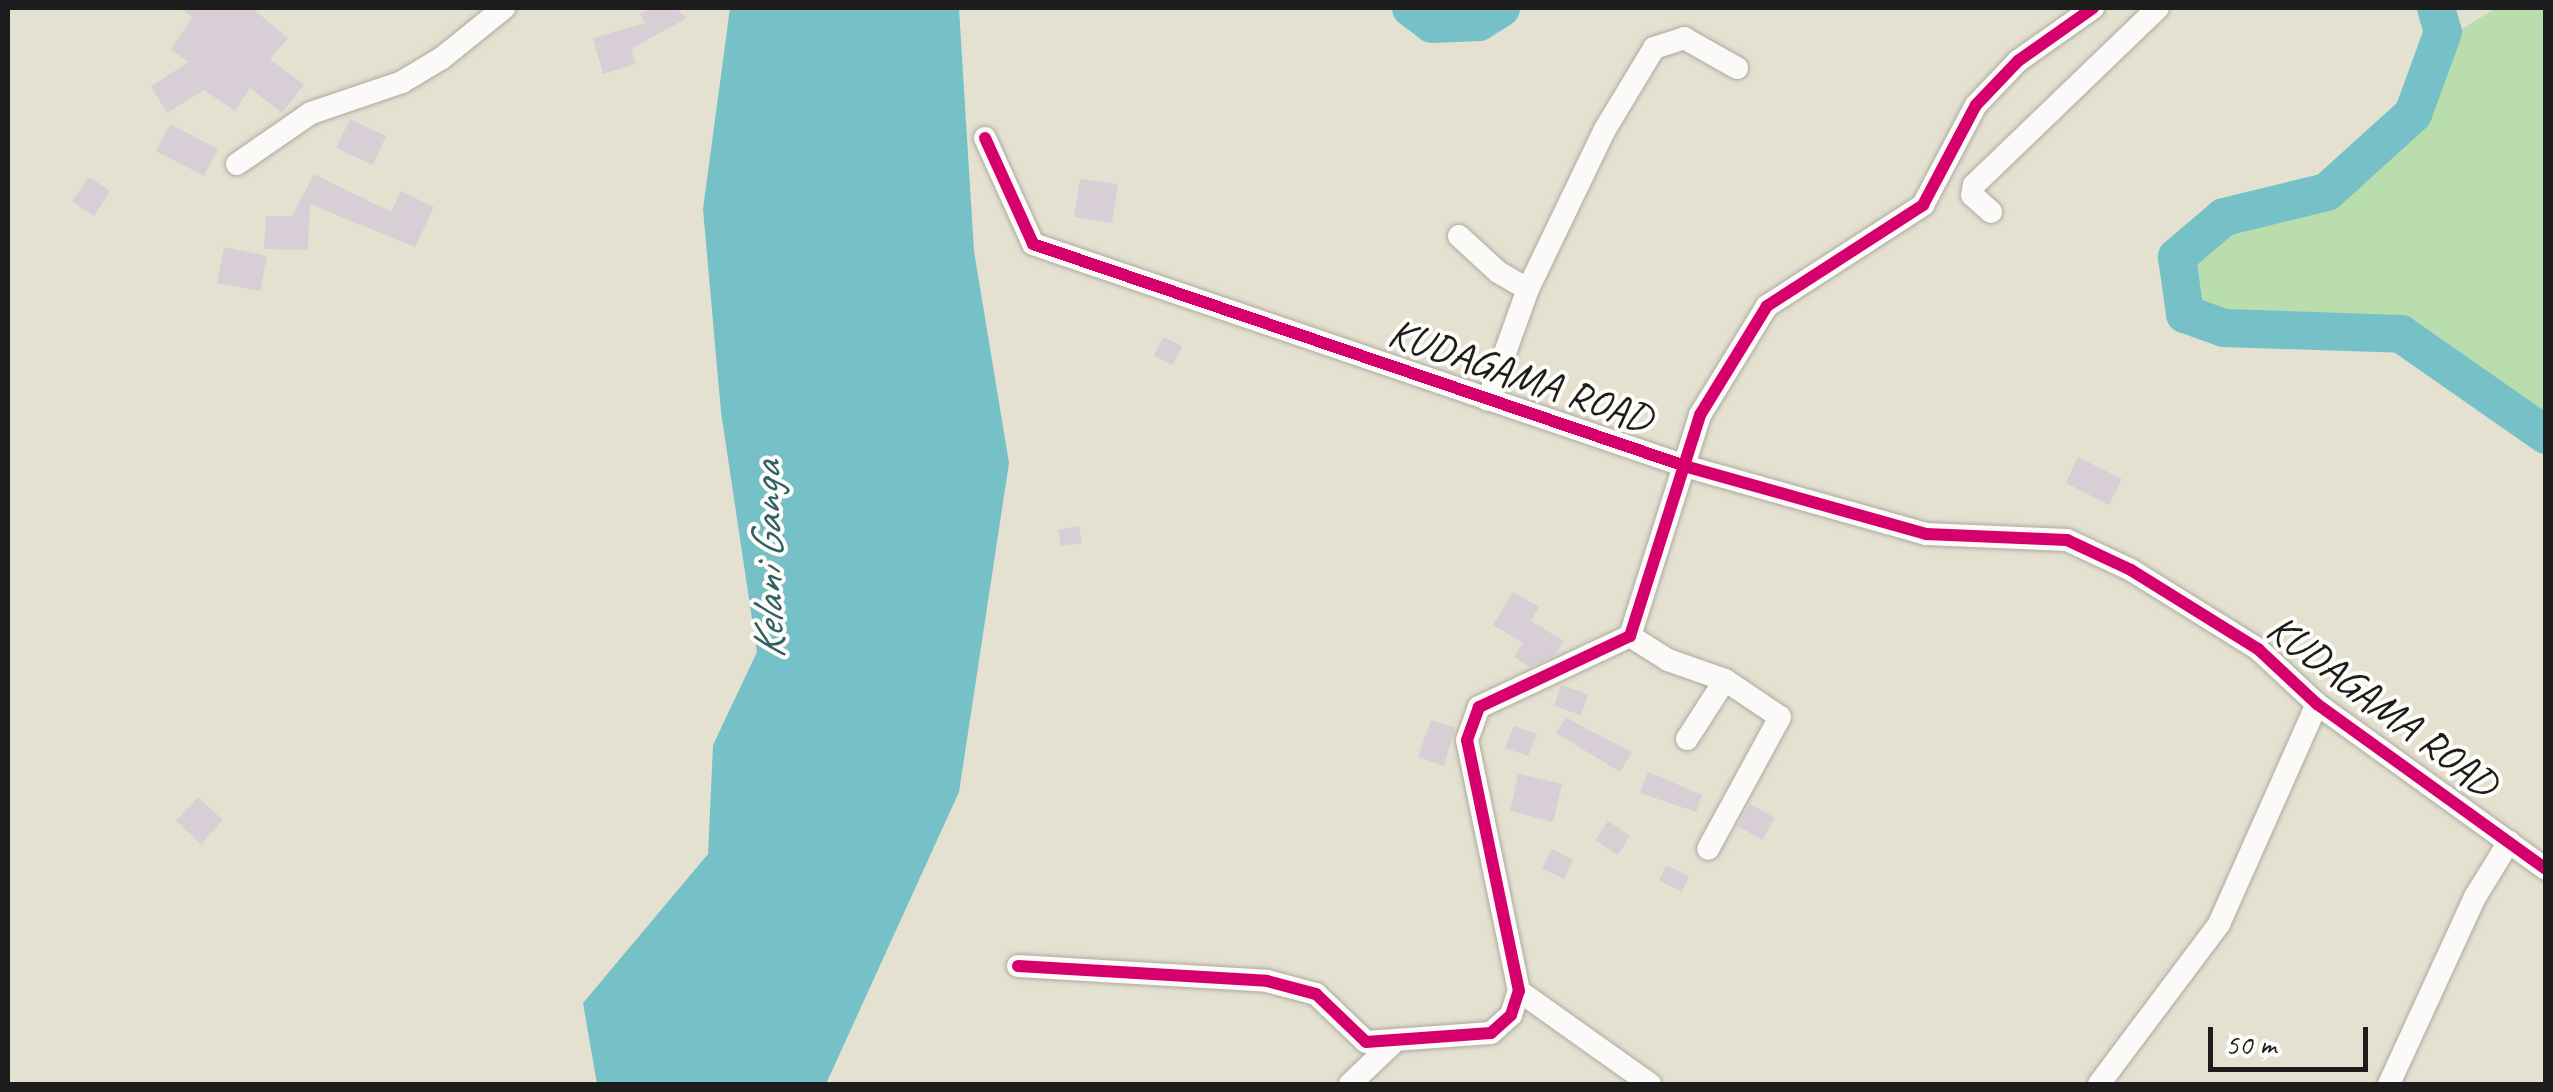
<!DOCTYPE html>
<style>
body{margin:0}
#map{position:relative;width:2553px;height:1092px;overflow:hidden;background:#e4e1d1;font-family:Caveat,sans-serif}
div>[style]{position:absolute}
.green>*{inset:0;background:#baddae}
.water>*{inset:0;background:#76c1c8}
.river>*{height:38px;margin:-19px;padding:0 19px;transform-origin:19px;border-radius:19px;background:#76c1c8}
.building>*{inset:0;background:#d7cfd5}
.roads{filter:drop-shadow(0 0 2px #acaaa0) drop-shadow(0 0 2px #acaaa0)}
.minor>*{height:22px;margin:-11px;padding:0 11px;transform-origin:11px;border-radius:11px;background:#fbfaf8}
.cycleway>*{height:12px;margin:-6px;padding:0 6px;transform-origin:6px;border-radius:6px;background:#d6006c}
span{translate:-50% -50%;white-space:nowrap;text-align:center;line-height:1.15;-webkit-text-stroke:8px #fdfcf7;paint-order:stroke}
.street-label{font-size:42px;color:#1c1c1c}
.water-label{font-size:45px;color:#2f6068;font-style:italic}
.frame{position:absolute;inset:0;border:10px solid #1c1c1c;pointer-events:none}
.scale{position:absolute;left:2208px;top:1027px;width:160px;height:45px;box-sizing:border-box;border:5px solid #1c1c1c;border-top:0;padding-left:12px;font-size:30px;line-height:35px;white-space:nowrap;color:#1c1c1c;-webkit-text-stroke:8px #fdfcf7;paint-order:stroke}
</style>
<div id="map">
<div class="green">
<i style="clip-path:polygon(2496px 8px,2545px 8px,2545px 422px,2405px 322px,2226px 315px,2196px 304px,2190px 262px,2229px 229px,2333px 203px,2424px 121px,2457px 32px)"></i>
</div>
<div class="water">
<i style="clip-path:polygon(730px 8px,959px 8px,974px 251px,1009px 463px,959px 792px,826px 1084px,597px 1084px,583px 1003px,708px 854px,713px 745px,757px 652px,721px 412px,703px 209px)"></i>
</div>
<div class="river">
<i style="left:1411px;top:8px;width:26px;rotate:37deg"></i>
<i style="left:1432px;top:24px;width:47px;rotate:-2.4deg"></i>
<i style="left:1479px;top:22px;width:26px;rotate:-32deg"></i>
<i style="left:2436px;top:8px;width:25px;rotate:74deg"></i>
<i style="left:2443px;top:32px;width:87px;rotate:110.1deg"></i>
<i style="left:2413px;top:114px;width:116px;rotate:137.8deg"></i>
<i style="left:2327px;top:192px;width:106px;rotate:166.4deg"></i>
<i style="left:2224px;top:217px;width:62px;rotate:139.6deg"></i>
<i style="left:2177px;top:257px;width:58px;rotate:82deg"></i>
<i style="left:2185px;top:314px;width:41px;rotate:19.7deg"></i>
<i style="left:2224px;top:328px;width:177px;rotate:1.9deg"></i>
<i style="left:2401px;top:334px;width:177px;rotate:34.9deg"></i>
</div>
<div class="building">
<i style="clip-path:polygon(181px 8px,252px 8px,288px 38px,270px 59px,304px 85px,282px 113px,250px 88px,235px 111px,204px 90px,167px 113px,151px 86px,189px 62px,171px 50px,192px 17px)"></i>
<i style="clip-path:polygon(652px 8px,675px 8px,687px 18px,631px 49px,636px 64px,603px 74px,593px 38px,645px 23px,640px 14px)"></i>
<i style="clip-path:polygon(350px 119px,386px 136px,373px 165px,336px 148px)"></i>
<i style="clip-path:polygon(170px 124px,218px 149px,204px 176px,156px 151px)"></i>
<i style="clip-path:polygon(314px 174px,391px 212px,401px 191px,434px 207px,415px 247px,310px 204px,308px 250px,264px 249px,266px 216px,292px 216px)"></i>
<i style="clip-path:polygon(89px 177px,110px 191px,94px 216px,72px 201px)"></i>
<i style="clip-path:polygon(1080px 179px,1118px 184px,1112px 223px,1074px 217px)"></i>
<i style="clip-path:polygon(224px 247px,267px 256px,260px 291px,217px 283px)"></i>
<i style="clip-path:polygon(1163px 337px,1182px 346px,1173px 365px,1154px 356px)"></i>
<i style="clip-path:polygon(2078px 457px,2122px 479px,2109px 505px,2066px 483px)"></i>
<i style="clip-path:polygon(1079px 526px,1082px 543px,1061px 546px,1058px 530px)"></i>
<i style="clip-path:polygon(1513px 592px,1539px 607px,1531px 621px,1564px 641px,1555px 655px,1530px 667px,1514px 657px,1523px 643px,1493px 625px)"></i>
<i style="clip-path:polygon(1561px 685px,1588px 694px,1581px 715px,1554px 706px)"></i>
<i style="clip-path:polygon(1566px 718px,1632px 752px,1620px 772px,1556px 733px)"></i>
<i style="clip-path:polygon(1431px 720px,1455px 728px,1444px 766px,1418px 757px)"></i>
<i style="clip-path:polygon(1514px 726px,1537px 734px,1528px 756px,1505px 748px)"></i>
<i style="clip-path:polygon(1648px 772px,1702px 795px,1696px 812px,1640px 793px)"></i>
<i style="clip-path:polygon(1518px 774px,1562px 784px,1553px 822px,1510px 811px)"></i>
<i style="clip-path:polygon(198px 797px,223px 820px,201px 844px,176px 821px)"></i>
<i style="clip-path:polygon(1750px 804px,1775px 818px,1762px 840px,1738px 826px)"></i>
<i style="clip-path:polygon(1608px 821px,1630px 836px,1618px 855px,1595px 840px)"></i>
<i style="clip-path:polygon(1552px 849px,1573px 860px,1564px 879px,1542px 868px)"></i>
<i style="clip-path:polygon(1666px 865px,1689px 876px,1682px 892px,1659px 881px)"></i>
</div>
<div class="roads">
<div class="minor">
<i style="left:985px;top:138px;width:116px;rotate:65.6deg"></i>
<i style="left:1033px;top:244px;width:692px;rotate:18.8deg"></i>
<i style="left:1688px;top:467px;width:247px;rotate:15.7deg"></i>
<i style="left:1926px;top:534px;width:141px;rotate:2.4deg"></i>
<i style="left:2067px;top:540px;width:71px;rotate:25.1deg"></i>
<i style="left:2131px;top:570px;width:150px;rotate:31.9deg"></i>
<i style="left:2258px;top:649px;width:81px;rotate:43deg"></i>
<i style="left:2317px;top:704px;width:282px;rotate:35.8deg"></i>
<i style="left:237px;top:164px;width:90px;rotate:-34.6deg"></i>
<i style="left:311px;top:113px;width:96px;rotate:-18.8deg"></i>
<i style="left:402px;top:82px;width:47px;rotate:-31deg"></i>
<i style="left:442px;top:58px;width:80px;rotate:-38.9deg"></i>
<i style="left:1991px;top:212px;width:25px;rotate:-138deg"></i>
<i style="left:1972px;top:195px;width:10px;rotate:-79deg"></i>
<i style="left:1974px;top:185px;width:255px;rotate:-43.9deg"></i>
<i style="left:1459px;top:236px;width:53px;rotate:42.7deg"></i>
<i style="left:1498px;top:272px;width:34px;rotate:30deg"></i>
<i style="left:1488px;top:400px;width:118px;rotate:-70.2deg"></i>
<i style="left:1528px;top:289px;width:175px;rotate:-64.3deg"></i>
<i style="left:1604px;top:131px;width:97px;rotate:-58.9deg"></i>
<i style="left:1654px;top:48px;width:32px;rotate:-18deg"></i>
<i style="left:1684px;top:38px;width:61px;rotate:29.5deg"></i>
<i style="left:1630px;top:636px;width:45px;rotate:32.3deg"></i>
<i style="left:1668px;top:660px;width:60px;rotate:19.3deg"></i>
<i style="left:1725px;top:680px;width:66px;rotate:33.9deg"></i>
<i style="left:1780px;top:717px;width:150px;rotate:118.6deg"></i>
<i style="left:1687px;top:739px;width:70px;rotate:-57.2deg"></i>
<i style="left:1018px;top:966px;width:249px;rotate:3.4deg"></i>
<i style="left:1267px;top:981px;width:51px;rotate:14.9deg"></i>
<i style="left:1316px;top:994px;width:69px;rotate:43.8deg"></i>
<i style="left:1366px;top:1042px;width:125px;rotate:-4.1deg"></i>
<i style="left:1491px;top:1033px;width:27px;rotate:-42deg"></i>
<i style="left:1511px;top:1015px;width:25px;rotate:-72deg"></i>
<i style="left:1519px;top:991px;width:256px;rotate:-101.7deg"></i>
<i style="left:1467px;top:740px;width:35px;rotate:-70deg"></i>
<i style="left:1479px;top:707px;width:167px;rotate:-25.2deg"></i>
<i style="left:1630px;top:636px;width:232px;rotate:-72.4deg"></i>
<i style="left:1700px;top:415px;width:128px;rotate:-58.4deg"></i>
<i style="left:1767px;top:306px;width:186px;rotate:-32.9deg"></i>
<i style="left:1923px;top:205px;width:113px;rotate:-62.1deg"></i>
<i style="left:1976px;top:105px;width:61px;rotate:-46.3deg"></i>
<i style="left:2018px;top:61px;width:92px;rotate:-35.2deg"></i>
<i style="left:1519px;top:991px;width:161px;rotate:35.4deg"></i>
<i style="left:1350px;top:1084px;width:57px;rotate:-43.6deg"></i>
<i style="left:2099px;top:1084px;width:200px;rotate:-53.1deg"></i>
<i style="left:2219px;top:924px;width:241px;rotate:-66deg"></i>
<i style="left:2389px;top:1084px;width:206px;rotate:-65.3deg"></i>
<i style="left:2475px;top:897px;width:65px;rotate:-58.3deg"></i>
</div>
</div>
<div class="cycleway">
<i style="left:985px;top:138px;width:116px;rotate:65.6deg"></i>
<i style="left:1033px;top:244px;width:692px;rotate:18.8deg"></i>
<i style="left:1688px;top:467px;width:247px;rotate:15.7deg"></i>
<i style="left:1926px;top:534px;width:141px;rotate:2.4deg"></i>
<i style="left:2067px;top:540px;width:71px;rotate:25.1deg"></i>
<i style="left:2131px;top:570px;width:150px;rotate:31.9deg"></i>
<i style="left:2258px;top:649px;width:81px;rotate:43deg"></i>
<i style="left:2317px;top:704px;width:282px;rotate:35.8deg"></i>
<i style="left:1018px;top:966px;width:249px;rotate:3.4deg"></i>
<i style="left:1267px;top:981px;width:51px;rotate:14.9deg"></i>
<i style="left:1316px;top:994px;width:69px;rotate:43.8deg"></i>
<i style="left:1366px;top:1042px;width:125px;rotate:-4.1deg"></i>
<i style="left:1491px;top:1033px;width:27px;rotate:-42deg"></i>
<i style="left:1511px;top:1015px;width:25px;rotate:-72deg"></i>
<i style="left:1519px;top:991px;width:256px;rotate:-101.7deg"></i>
<i style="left:1467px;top:740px;width:35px;rotate:-70deg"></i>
<i style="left:1479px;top:707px;width:167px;rotate:-25.2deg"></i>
<i style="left:1630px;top:636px;width:232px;rotate:-72.4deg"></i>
<i style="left:1700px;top:415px;width:128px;rotate:-58.4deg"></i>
<i style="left:1767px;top:306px;width:186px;rotate:-32.9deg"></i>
<i style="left:1923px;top:205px;width:113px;rotate:-62.1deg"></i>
<i style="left:1976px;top:105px;width:61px;rotate:-46.3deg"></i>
<i style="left:2018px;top:61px;width:92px;rotate:-35.2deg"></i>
</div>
<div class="street-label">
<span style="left:1520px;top:376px;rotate:19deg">KUDAGAMA ROAD</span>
<span style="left:2382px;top:706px;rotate:37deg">KUDAGAMA ROAD</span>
</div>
<div class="water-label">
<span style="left:768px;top:561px;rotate:-91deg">Kelani Ganga</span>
</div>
<div class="frame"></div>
<div class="scale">50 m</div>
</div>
